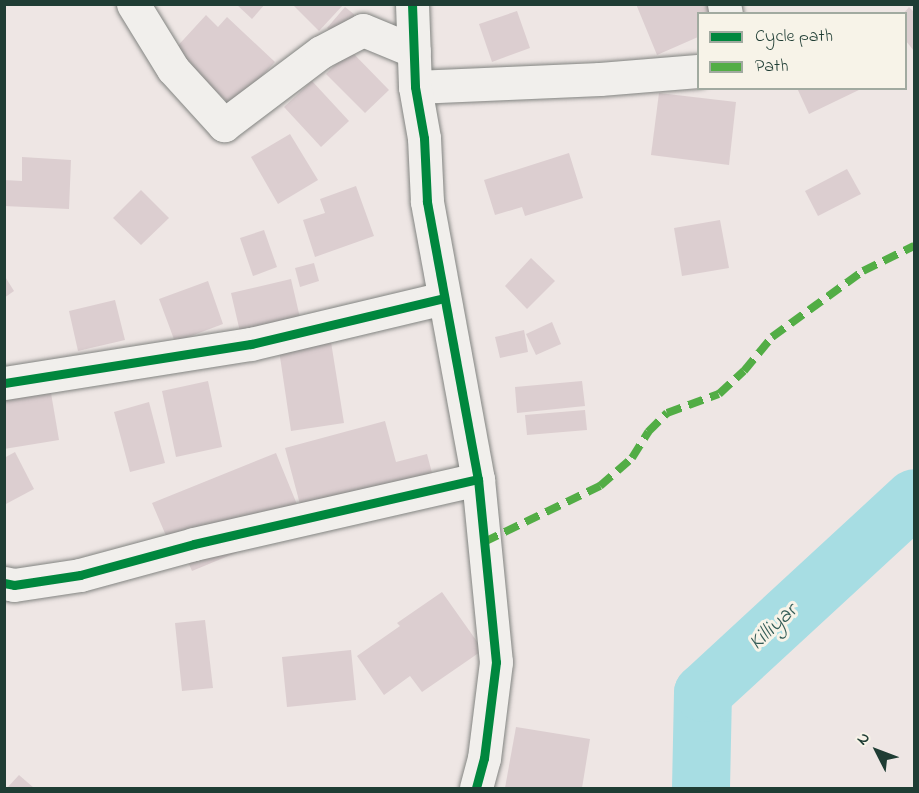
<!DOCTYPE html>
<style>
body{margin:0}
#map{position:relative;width:919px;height:793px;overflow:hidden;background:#eee6e4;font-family:"Indie Flower",sans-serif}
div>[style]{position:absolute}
.river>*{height:58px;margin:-29px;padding:0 29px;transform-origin:29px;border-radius:29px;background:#a7dde3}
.building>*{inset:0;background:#dcced0}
.roads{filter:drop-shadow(0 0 2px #828481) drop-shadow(0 0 2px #828481)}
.street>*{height:33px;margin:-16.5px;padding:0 16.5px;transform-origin:16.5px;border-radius:16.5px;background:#f1efec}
.secondary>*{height:33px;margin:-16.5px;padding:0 16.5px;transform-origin:16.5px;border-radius:16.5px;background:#f1efec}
.quiet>*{height:8px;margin-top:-4px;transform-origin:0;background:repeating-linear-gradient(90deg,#52ad45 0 15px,transparent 0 23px)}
.cycleway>*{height:9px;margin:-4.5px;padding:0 4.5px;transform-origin:4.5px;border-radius:4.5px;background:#00873e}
span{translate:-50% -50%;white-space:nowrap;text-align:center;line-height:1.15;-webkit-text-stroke:6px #f7f3e8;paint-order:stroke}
.water-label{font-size:22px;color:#345c57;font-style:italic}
.frame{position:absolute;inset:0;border:6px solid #1f3d34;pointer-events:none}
.legend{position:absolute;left:697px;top:12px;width:210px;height:78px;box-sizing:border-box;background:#f7f3e8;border:2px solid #a1aaa0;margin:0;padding:8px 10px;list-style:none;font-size:18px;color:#1f3d34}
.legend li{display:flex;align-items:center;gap:12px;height:30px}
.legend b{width:30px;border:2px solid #a1aaa0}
.north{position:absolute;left:847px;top:721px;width:60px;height:60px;-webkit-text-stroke:4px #f7f3e8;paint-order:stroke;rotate:312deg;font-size:16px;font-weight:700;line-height:24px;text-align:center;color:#1f3d34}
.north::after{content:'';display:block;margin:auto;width:21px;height:27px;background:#1f3d34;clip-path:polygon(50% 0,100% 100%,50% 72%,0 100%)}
</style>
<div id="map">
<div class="river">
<i style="left:701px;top:788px;width:95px;rotate:-88.8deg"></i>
<i style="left:703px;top:693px;width:287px;rotate:-42.7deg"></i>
</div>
<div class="building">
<i style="clip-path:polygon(236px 4px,265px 4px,252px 19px)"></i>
<i style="clip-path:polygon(292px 4px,344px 4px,319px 31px)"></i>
<i style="clip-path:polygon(636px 4px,710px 4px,713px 14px,698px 14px,698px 37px,657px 55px)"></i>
<i style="clip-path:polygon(345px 7px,355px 15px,337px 36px,327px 28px)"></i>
<i style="clip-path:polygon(909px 7px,914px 12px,914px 51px,906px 41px,906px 14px,903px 14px)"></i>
<i style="clip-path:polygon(517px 11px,530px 48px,492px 62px,479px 24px)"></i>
<i style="clip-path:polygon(206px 15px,218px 27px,227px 17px,275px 62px,233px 107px,173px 51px)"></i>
<i style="clip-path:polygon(350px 50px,389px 90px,365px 113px,326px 74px)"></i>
<i style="clip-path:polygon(312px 81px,349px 121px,321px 147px,284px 107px)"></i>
<i style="clip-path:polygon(797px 88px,863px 88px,809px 114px)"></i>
<i style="clip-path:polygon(659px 93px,736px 102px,729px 165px,651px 155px)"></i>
<i style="clip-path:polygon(290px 134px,318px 180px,278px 204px,251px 157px)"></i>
<i style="clip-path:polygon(569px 153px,583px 198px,525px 216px,522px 207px,495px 215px,484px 180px)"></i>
<i style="clip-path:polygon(22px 157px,71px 160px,69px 209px,4px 206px,4px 180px,22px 181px)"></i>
<i style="clip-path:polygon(847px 169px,861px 194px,818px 216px,805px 191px)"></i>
<i style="clip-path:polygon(356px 186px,374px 236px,315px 257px,303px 220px,325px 213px,320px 199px)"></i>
<i style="clip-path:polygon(141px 190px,169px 218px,141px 245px,113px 218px)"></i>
<i style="clip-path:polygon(720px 220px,729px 268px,682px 276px,674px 228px)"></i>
<i style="clip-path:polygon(264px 230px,277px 267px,253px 276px,240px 238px)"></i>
<i style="clip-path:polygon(531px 258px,555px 281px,527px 309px,505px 286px)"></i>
<i style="clip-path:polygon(314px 263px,319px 281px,300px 287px,295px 268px)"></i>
<i style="clip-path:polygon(4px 275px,14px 291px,4px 298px)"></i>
<i style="clip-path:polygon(291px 279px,301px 322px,241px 336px,231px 293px)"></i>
<i style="clip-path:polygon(208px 281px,223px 324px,175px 342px,159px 299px)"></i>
<i style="clip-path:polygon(115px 300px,125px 340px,78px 351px,69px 311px)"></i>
<i style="clip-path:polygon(552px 322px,561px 344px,536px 355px,526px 334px)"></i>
<i style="clip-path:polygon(524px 330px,528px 352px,500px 358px,495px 337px)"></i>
<i style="clip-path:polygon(331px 342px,344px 423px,291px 431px,279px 350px)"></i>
<i style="clip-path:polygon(208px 381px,222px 447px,176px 457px,162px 391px)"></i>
<i style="clip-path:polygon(582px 381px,585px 406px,517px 413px,515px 387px)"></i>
<i style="clip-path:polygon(50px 387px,59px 440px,4px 449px,4px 395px)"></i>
<i style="clip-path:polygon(149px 402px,165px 463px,130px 472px,114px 412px)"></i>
<i style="clip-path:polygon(585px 410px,587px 430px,527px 435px,525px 415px)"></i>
<i style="clip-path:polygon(385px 421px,396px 462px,427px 454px,436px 488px,305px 523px,285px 448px)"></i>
<i style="clip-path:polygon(15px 452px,34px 489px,4px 505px,4px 458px)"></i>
<i style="clip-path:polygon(276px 453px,305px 524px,192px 571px,182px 548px,173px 552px,152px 503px)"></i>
<i style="clip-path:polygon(442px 592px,483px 650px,422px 692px,410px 676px,384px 695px,357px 656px,400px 626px,397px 623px)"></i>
<i style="clip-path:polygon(205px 620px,213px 688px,182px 691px,175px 623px)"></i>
<i style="clip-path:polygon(351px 650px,356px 700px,287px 707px,282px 657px)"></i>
<i style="clip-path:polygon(516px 727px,590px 739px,582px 788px,505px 788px)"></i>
<i style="clip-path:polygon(19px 775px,34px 788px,7px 788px)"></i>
</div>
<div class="roads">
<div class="street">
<i style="left:133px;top:4px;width:76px;rotate:58.4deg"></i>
<i style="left:173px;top:69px;width:76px;rotate:47.7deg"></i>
<i style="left:224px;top:125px;width:121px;rotate:-37deg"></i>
<i style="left:321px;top:52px;width:47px;rotate:-27.6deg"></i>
<i style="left:363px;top:30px;width:55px;rotate:22.4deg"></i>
<i style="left:724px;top:4px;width:10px;rotate:79deg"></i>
<i style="left:415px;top:87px;width:185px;rotate:-2.5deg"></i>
<i style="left:600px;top:79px;width:98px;rotate:-4.7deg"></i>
<i style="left:4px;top:383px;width:250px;rotate:-9deg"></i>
<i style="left:251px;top:344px;width:198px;rotate:-13.4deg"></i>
<i style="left:4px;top:583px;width:10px;rotate:11deg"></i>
<i style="left:14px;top:585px;width:67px;rotate:-8.6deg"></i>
<i style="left:80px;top:575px;width:118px;rotate:-15.2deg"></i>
<i style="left:194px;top:544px;width:291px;rotate:-12.9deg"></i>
</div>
<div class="secondary">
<i style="left:412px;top:4px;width:83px;rotate:87.9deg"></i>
<i style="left:415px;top:87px;width:52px;rotate:80deg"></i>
<i style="left:424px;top:138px;width:64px;rotate:87.3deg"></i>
<i style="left:427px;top:202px;width:282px;rotate:79.6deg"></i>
<i style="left:478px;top:479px;width:184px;rotate:84.4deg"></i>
<i style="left:496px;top:662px;width:97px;rotate:97.1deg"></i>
<i style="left:484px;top:758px;width:31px;rotate:105deg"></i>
</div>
</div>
<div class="quiet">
<i style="left:484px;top:542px;width:129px;rotate:-25.8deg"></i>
<i style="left:600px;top:486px;width:43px;rotate:-41.2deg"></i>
<i style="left:632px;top:458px;width:31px;rotate:-58deg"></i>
<i style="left:648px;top:432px;width:27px;rotate:-45deg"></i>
<i style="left:667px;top:413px;width:55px;rotate:-20.1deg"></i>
<i style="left:719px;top:394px;width:34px;rotate:-43deg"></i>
<i style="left:744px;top:371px;width:44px;rotate:-50.5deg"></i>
<i style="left:772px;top:337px;width:112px;rotate:-36deg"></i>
<i style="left:863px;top:271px;width:57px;rotate:-26.1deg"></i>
</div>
<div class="cycleway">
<i style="left:412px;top:4px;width:83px;rotate:87.9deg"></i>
<i style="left:415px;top:87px;width:52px;rotate:80deg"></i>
<i style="left:424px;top:138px;width:64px;rotate:87.3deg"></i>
<i style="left:427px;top:202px;width:282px;rotate:79.6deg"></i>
<i style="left:478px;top:479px;width:184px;rotate:84.4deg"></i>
<i style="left:496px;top:662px;width:97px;rotate:97.1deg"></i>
<i style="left:484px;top:758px;width:31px;rotate:105deg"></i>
<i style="left:4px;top:383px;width:250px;rotate:-9deg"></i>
<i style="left:251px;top:344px;width:198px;rotate:-13.4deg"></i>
<i style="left:4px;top:583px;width:10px;rotate:11deg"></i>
<i style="left:14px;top:585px;width:67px;rotate:-8.6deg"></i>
<i style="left:80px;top:575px;width:118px;rotate:-15.2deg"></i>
<i style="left:194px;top:544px;width:291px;rotate:-12.9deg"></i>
</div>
<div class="water-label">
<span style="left:774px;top:628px;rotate:-43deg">Killiyar</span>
</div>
<div class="frame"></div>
<ul class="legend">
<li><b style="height:8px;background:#00873e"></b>Cycle path</li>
<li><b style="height:8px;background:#52ad45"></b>Path</li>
</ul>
<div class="north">N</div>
</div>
